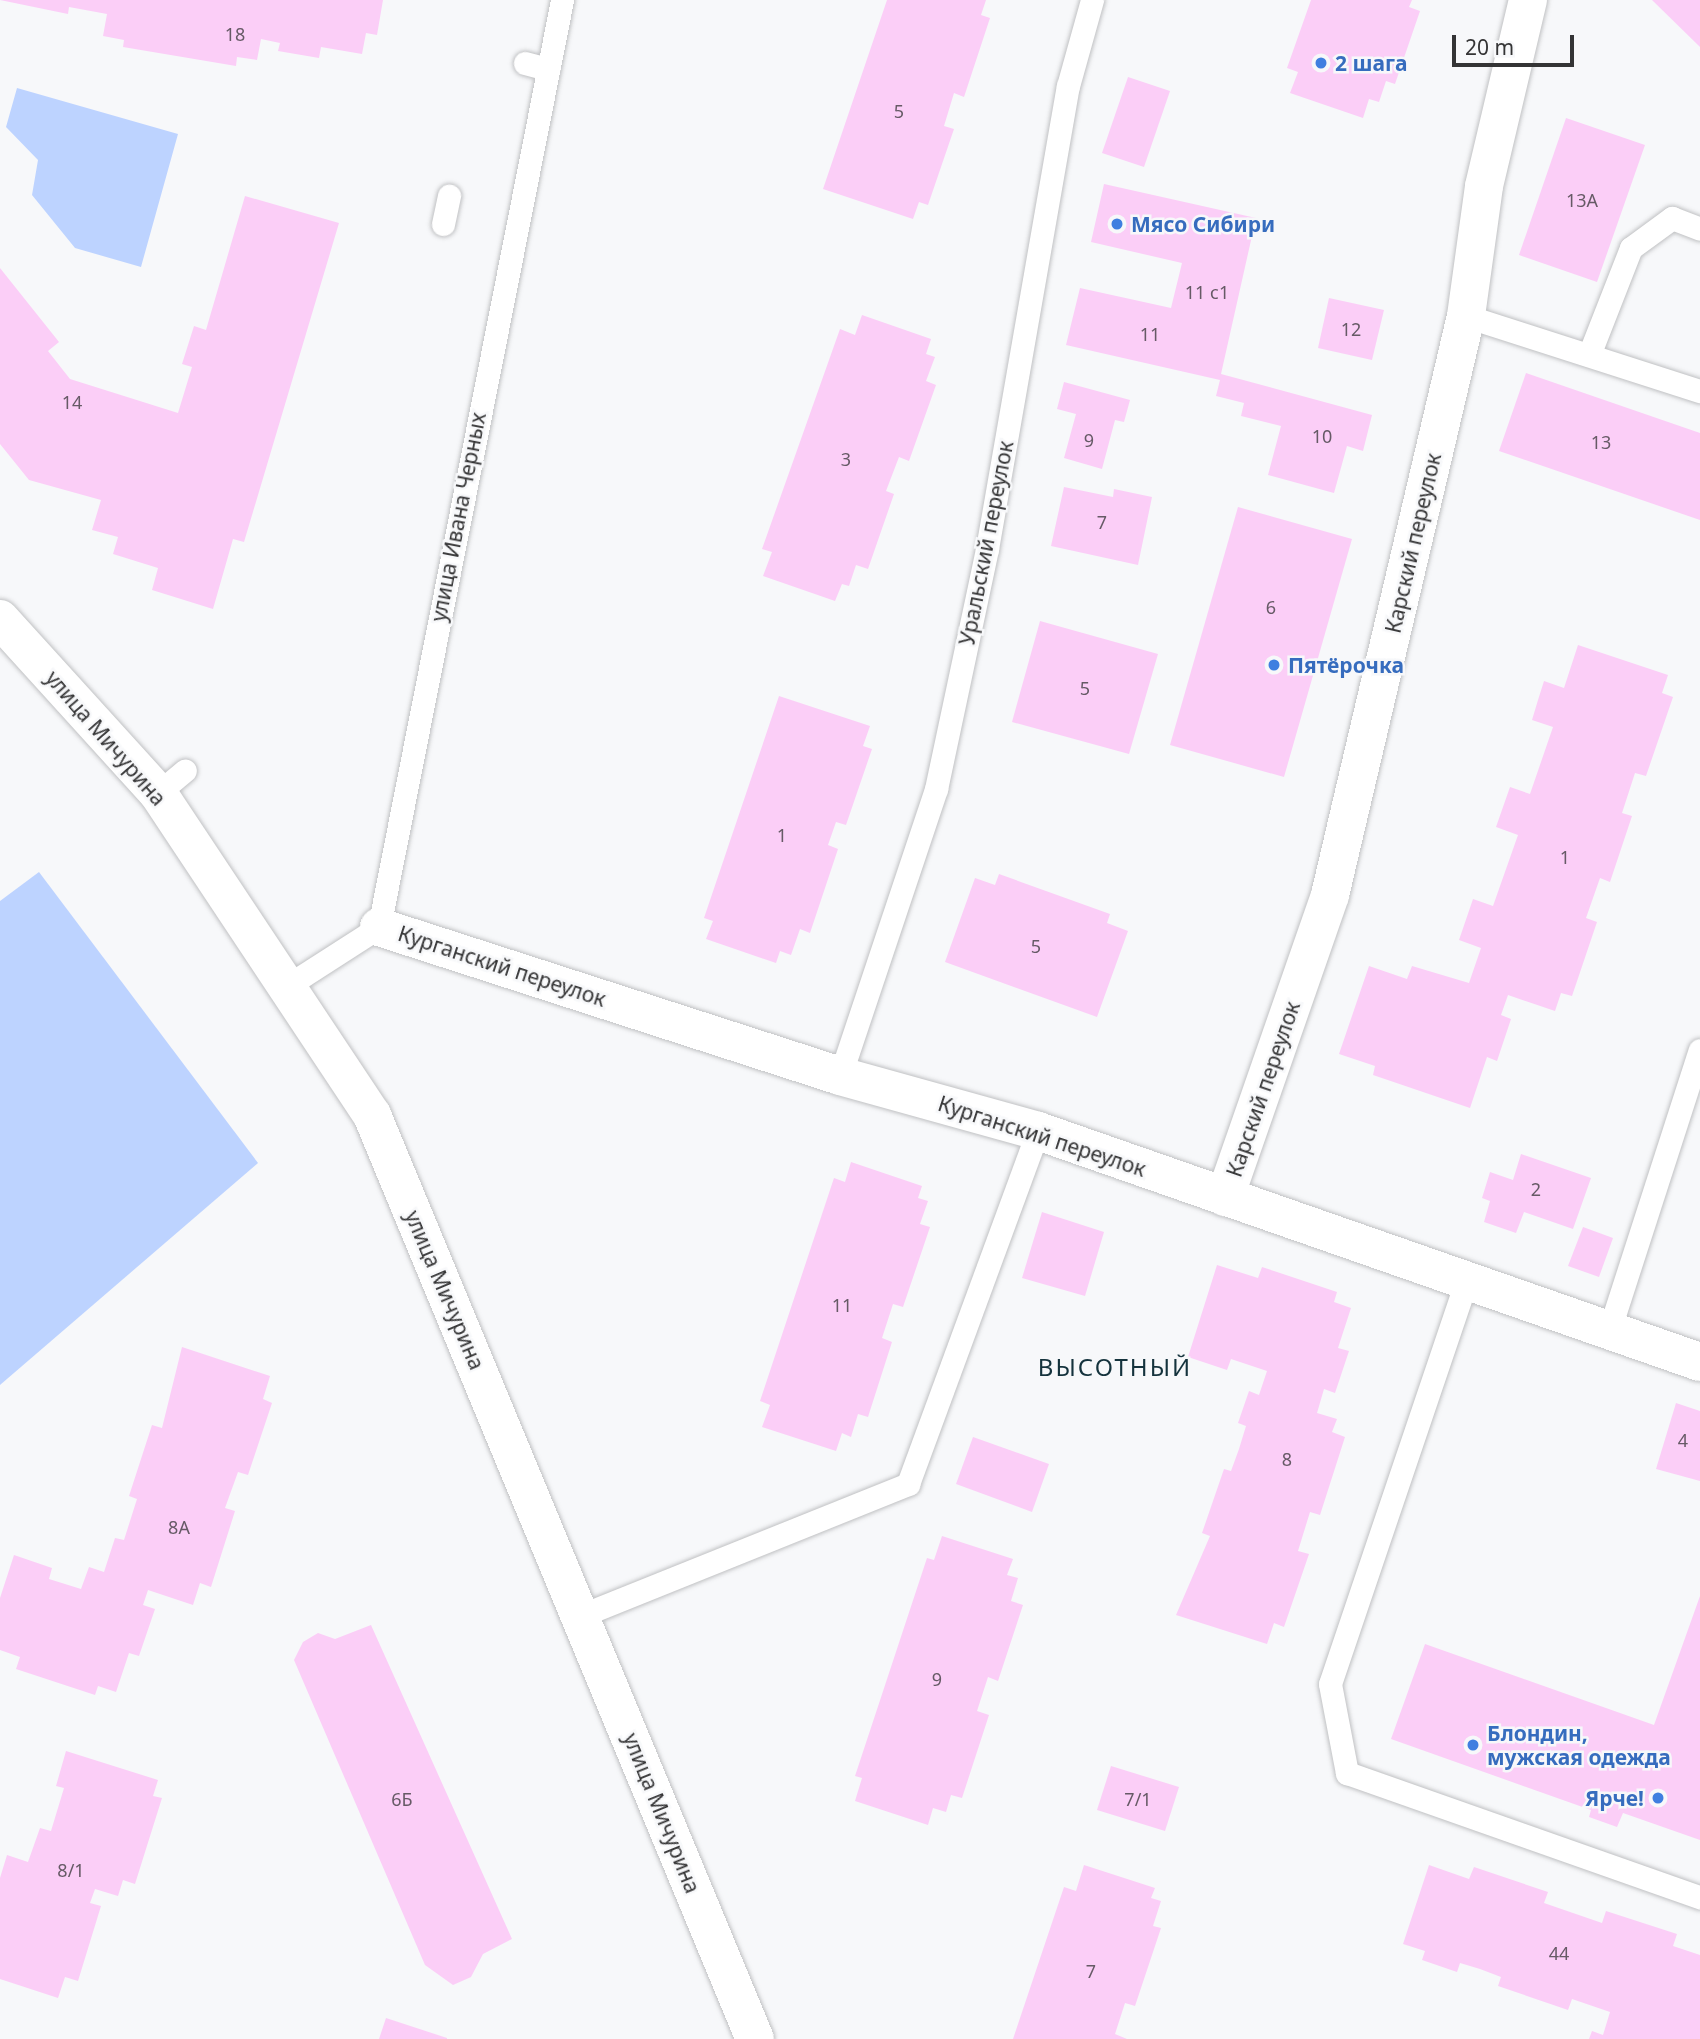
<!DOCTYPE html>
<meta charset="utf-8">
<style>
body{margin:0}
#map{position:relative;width:1700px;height:2039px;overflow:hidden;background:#f7f8fa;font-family:"Noto Sans",sans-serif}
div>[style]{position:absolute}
.green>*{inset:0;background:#bdd3ff}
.building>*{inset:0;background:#fbcef7}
.roads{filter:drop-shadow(0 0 2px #c0c1c3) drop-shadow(0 0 2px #c0c1c3)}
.lane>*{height:23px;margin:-11.5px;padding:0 11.5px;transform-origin:11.5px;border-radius:11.5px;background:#fff}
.street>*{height:38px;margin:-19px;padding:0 19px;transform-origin:19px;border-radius:19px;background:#fff}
.secondary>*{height:38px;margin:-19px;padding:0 19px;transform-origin:19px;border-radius:19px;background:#fff}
.dots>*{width:19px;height:19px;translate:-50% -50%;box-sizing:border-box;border:4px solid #f7f8fa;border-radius:50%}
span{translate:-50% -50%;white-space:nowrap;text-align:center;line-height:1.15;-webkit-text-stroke:5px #f7f8fa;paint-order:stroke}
.number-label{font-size:18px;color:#665a66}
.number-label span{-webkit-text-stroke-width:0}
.shop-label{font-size:21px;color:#366cbe;font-weight:700}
.left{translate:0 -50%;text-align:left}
.right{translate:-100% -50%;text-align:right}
.street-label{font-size:21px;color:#343435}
.quarter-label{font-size:24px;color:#15333d;letter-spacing:2px}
.scale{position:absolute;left:1452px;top:35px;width:122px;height:32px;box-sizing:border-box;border:4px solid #343435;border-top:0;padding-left:9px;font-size:21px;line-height:24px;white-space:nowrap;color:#343435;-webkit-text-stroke:5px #f7f8fa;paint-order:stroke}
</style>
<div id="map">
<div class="green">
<i style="clip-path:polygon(17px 88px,178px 134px,141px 267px,75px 248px,32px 195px,38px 160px,6px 127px)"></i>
<i style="clip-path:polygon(39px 872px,258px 1163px,0 1385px,0 901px)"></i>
</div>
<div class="building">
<i style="clip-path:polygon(0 0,383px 0,377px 35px,366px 33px,362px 54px,321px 47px,319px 58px,278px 51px,280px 43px,261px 39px,257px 60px,237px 57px,236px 66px,123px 47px,124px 40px,103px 36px,107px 14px,69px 7px,68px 14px)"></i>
<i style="clip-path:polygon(887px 0,986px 0,981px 15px,990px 18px,964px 97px,954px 93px,944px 126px,954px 129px,928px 205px,919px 202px,913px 219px,823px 189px)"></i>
<i style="clip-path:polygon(1311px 0,1412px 0,1409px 7px,1420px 11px,1395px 84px,1386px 81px,1379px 102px,1369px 99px,1363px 118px,1290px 93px,1298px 72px,1287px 68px)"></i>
<i style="clip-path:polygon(1652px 0,1700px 0,1700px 47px)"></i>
<i style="clip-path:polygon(1128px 77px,1170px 91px,1144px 167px,1102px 153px)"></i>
<i style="clip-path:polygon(1566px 118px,1645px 145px,1597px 282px,1519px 255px)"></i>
<i style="clip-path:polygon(1104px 184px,1256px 218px,1221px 374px,1372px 415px,1363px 451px,1347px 446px,1334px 493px,1268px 475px,1281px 426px,1241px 416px,1244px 403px,1216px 396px,1220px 380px,1066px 345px,1080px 288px,1171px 308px,1182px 263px,1091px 242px)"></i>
<i style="clip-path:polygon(245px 196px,339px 223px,244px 542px,233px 539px,213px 609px,152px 590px,158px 568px,113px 554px,118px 537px,92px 530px,101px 500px,29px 480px,0 444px,0 268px,59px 342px,48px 351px,70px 379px,178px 413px,192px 367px,182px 364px,194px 326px,206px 330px)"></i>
<i style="clip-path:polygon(1329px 298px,1384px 310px,1372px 360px,1318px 348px)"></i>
<i style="clip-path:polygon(862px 315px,931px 339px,926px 354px,935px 357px,926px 381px,936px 385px,909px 461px,899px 457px,886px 491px,894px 494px,868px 569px,856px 565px,849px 586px,842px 584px,835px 601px,763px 576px,772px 552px,762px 549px,840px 329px,855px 335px)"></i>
<i style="clip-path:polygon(1526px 373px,1700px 433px,1700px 520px,1499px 451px)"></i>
<i style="clip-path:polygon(1064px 382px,1130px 400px,1124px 422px,1115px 420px,1102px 469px,1064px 458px,1076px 414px,1057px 409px)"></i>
<i style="clip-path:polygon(1064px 487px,1113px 497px,1114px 489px,1152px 497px,1138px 565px,1051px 546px)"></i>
<i style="clip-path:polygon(1238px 507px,1352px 539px,1284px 777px,1170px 745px)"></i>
<i style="clip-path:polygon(1040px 621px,1158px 654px,1129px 754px,1012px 722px)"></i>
<i style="clip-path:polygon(1578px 645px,1668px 675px,1662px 693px,1673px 697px,1646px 776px,1635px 773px,1622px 813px,1632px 816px,1610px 882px,1600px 878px,1586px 918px,1597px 922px,1572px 996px,1561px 993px,1555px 1011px,1508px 995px,1501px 1015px,1511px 1019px,1497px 1061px,1487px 1057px,1470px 1108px,1373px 1075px,1375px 1066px,1339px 1054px,1369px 966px,1407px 979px,1412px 966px,1469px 983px,1481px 948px,1459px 940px,1473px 899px,1493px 906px,1518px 835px,1496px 827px,1510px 787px,1530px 794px,1553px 727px,1532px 720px,1538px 700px,1544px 681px,1564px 688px)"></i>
<i style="clip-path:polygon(779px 696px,870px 726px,863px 746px,872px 749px,846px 825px,836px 822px,828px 845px,838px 849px,810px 933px,800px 929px,791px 955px,780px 951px,776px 963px,706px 939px,713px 921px,704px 918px)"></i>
<i style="clip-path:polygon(999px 874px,1110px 914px,1107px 923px,1128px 931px,1097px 1017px,945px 962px,975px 878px,995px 885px)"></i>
<i style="clip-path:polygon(1521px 1154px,1591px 1178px,1573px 1229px,1524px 1212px,1516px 1233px,1484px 1222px,1490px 1201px,1482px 1198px,1490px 1172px,1513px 1180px)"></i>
<i style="clip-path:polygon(851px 1162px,922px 1186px,918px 1198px,928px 1201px,920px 1224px,930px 1227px,903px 1307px,893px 1304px,882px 1338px,892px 1342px,868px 1417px,858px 1414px,851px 1437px,842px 1433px,836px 1451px,762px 1427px,770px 1405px,760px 1401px,834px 1178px,845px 1182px)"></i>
<i style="clip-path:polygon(1042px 1212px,1104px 1232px,1085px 1296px,1022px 1278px)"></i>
<i style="clip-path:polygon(1583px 1227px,1613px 1238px,1599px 1277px,1568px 1266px)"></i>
<i style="clip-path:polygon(1217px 1265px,1258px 1278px,1262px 1267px,1337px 1292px,1334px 1302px,1351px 1308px,1338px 1348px,1349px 1351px,1335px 1393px,1324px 1389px,1317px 1413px,1337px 1419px,1332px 1432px,1345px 1437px,1320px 1515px,1310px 1512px,1298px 1551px,1309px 1554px,1284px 1627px,1274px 1623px,1267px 1644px,1176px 1615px,1210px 1536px,1202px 1533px,1224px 1469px,1231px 1471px,1239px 1449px,1246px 1426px,1238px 1423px,1249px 1391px,1259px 1395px,1267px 1371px,1231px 1359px,1227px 1370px,1188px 1357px)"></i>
<i style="clip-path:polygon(182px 1347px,270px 1376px,263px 1399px,272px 1403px,248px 1475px,238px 1472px,225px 1508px,235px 1511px,211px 1587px,200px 1583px,193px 1605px,148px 1590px,143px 1605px,155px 1609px,139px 1656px,129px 1653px,116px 1692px,98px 1686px,95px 1695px,16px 1669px,20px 1657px,0 1650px,0 1598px,14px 1555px,52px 1568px,49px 1579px,81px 1589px,89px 1567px,104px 1572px,115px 1538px,124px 1540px,137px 1499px,129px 1496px,152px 1425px,162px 1428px)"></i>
<i style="clip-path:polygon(1676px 1403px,1700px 1411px,1700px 1481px,1656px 1469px)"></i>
<i style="clip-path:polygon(973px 1437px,1049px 1464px,1032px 1512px,956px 1484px)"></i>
<i style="clip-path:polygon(942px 1536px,1013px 1559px,1007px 1575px,1018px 1578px,1011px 1601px,1023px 1605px,998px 1681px,988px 1677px,977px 1711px,989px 1715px,962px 1798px,951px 1795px,946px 1812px,933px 1808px,928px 1825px,855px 1801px,862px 1778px,855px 1776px,927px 1558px,934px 1560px)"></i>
<i style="clip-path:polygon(1700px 1596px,1700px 1840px,1623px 1813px,1617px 1827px,1589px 1817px,1591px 1810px,1391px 1739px,1425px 1644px,1654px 1725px)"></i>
<i style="clip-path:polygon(371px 1625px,512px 1939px,483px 1954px,471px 1977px,453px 1985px,425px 1965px,294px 1660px,303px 1642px,318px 1633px,335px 1639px)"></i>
<i style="clip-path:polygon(66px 1751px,158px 1780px,153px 1796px,162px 1798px,135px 1884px,123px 1880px,118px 1896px,95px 1889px,90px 1903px,101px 1906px,78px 1981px,65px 1977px,58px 1998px,0 1979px,0 1878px,7px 1855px,28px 1862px,40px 1828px,51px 1831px,64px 1788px,56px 1786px)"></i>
<i style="clip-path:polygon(1111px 1766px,1179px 1787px,1165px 1831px,1097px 1810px)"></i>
<i style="clip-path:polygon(1084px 1865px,1155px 1888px,1151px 1898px,1161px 1901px,1153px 1926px,1161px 1928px,1135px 2006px,1125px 2003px,1115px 2034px,1127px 2039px,1013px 2039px,1064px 1887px,1076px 1891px)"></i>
<i style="clip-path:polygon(1429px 1865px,1469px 1879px,1474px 1867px,1548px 1892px,1544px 1903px,1602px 1923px,1606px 1911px,1677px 1934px,1673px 1946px,1700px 1955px,1700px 2039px,1589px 2039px,1592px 2031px,1603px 2035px,1610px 2012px,1572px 1999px,1568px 2010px,1498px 1986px,1501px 1977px,1480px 1969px,1460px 1963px,1457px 1972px,1422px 1960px,1425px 1951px,1403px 1944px)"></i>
<i style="clip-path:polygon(386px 2018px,447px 2038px,447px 2039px,379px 2039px)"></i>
</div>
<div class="roads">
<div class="lane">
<i style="left:525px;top:63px;width:24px;rotate:15deg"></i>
<i style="left:443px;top:224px;width:29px;rotate:-78deg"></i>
<i style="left:1466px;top:316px;width:246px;rotate:17.8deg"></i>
<i style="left:1589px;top:355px;width:115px;rotate:-68.6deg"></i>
<i style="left:1631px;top:248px;width:51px;rotate:-36.2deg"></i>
<i style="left:1672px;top:218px;width:30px;rotate:21deg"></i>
<i style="left:158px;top:793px;width:35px;rotate:-40deg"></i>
<i style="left:287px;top:986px;width:109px;rotate:-32.7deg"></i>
<i style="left:379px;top:927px;width:945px;rotate:-78.83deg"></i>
<i style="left:840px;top:1076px;width:303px;rotate:-71.5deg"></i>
<i style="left:936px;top:789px;width:245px;rotate:-78deg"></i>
<i style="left:987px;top:549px;width:470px;rotate:-80.1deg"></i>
<i style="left:1068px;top:86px;width:89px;rotate:-74.4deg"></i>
<i style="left:1466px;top:1282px;width:424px;rotate:108.7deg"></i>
<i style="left:1330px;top:1684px;width:91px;rotate:79.2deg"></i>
<i style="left:1347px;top:1773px;width:374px;rotate:19.4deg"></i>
<i style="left:1609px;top:1331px;width:295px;rotate:-72.1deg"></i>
<i style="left:580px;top:1616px;width:354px;rotate:-21.9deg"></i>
<i style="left:908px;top:1484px;width:376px;rotate:-69.8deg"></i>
</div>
<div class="street">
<i style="left:379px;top:927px;width:484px;rotate:17.9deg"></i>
<i style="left:840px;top:1076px;width:205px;rotate:15.5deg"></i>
<i style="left:1038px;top:1131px;width:701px;rotate:19.24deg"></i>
<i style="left:1225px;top:1197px;width:320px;rotate:-70.8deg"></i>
<i style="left:1330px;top:895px;width:595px;rotate:-76.78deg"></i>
<i style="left:1466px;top:316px;width:131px;rotate:-82.1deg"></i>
<i style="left:1484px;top:186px;width:191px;rotate:-76.7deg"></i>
</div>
<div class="secondary">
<i style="left:0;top:619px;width:235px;rotate:47.8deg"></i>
<i style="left:158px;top:793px;width:387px;rotate:56.4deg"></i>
<i style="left:372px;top:1115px;width:1000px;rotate:67.49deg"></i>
</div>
</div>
<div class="dots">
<i style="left:1321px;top:63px;background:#3f7fe0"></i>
<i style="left:1117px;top:224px;background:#3f7fe0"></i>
<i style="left:1274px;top:665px;background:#3f7fe0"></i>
<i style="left:1473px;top:1745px;background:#3f7fe0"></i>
<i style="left:1658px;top:1798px;background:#3f7fe0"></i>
</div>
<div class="number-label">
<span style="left:235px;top:34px">18</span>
<span style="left:899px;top:111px">5</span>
<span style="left:1582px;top:200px">13А</span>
<span style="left:1207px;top:292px">11 с1</span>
<span style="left:1351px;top:329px">12</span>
<span style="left:1150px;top:334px">11</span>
<span style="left:72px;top:402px">14</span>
<span style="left:1322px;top:436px">10</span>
<span style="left:1089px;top:440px">9</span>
<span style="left:1601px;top:442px">13</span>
<span style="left:846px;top:459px">3</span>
<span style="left:1102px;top:522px">7</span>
<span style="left:1271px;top:607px">6</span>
<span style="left:1085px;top:688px">5</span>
<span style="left:782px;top:835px">1</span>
<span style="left:1565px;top:857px">1</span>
<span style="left:1036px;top:946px">5</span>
<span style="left:1536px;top:1189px">2</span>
<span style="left:842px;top:1305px">11</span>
<span style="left:1683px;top:1440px">4</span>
<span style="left:1287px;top:1459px">8</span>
<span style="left:179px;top:1527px">8А</span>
<span style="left:937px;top:1679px">9</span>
<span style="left:402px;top:1799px">6Б</span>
<span style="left:1138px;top:1799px">7/1</span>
<span style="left:71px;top:1870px">8/1</span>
<span style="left:1559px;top:1953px">44</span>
<span style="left:1091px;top:1971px">7</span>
</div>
<div class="shop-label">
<span class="left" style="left:1335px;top:63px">2 шага</span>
<span class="left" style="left:1131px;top:224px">Мясо Сибири</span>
<span class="left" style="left:1288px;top:665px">Пятёрочка</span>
<span class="left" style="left:1487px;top:1745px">Блондин,<br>мужская одежда</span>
<span class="right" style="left:1644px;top:1798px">Ярче!</span>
</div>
<div class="street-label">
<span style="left:458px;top:517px;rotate:-79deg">улица Ивана Черных</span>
<span style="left:986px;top:543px;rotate:-79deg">Уральский переулок</span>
<span style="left:1413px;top:543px;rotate:-77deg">Карский переулок</span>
<span style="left:106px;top:738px;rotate:49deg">улица Мичурина</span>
<span style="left:502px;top:966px;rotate:18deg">Курганский переулок</span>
<span style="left:1263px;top:1089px;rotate:-71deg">Карский переулок</span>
<span style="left:1042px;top:1136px;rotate:18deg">Курганский переулок</span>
<span style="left:445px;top:1290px;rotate:67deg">улица Мичурина</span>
<span style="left:662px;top:1813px;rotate:68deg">улица Мичурина</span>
</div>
<div class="quarter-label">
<span style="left:1115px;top:1367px">ВЫСОТНЫЙ</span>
</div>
<div class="scale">20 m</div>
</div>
